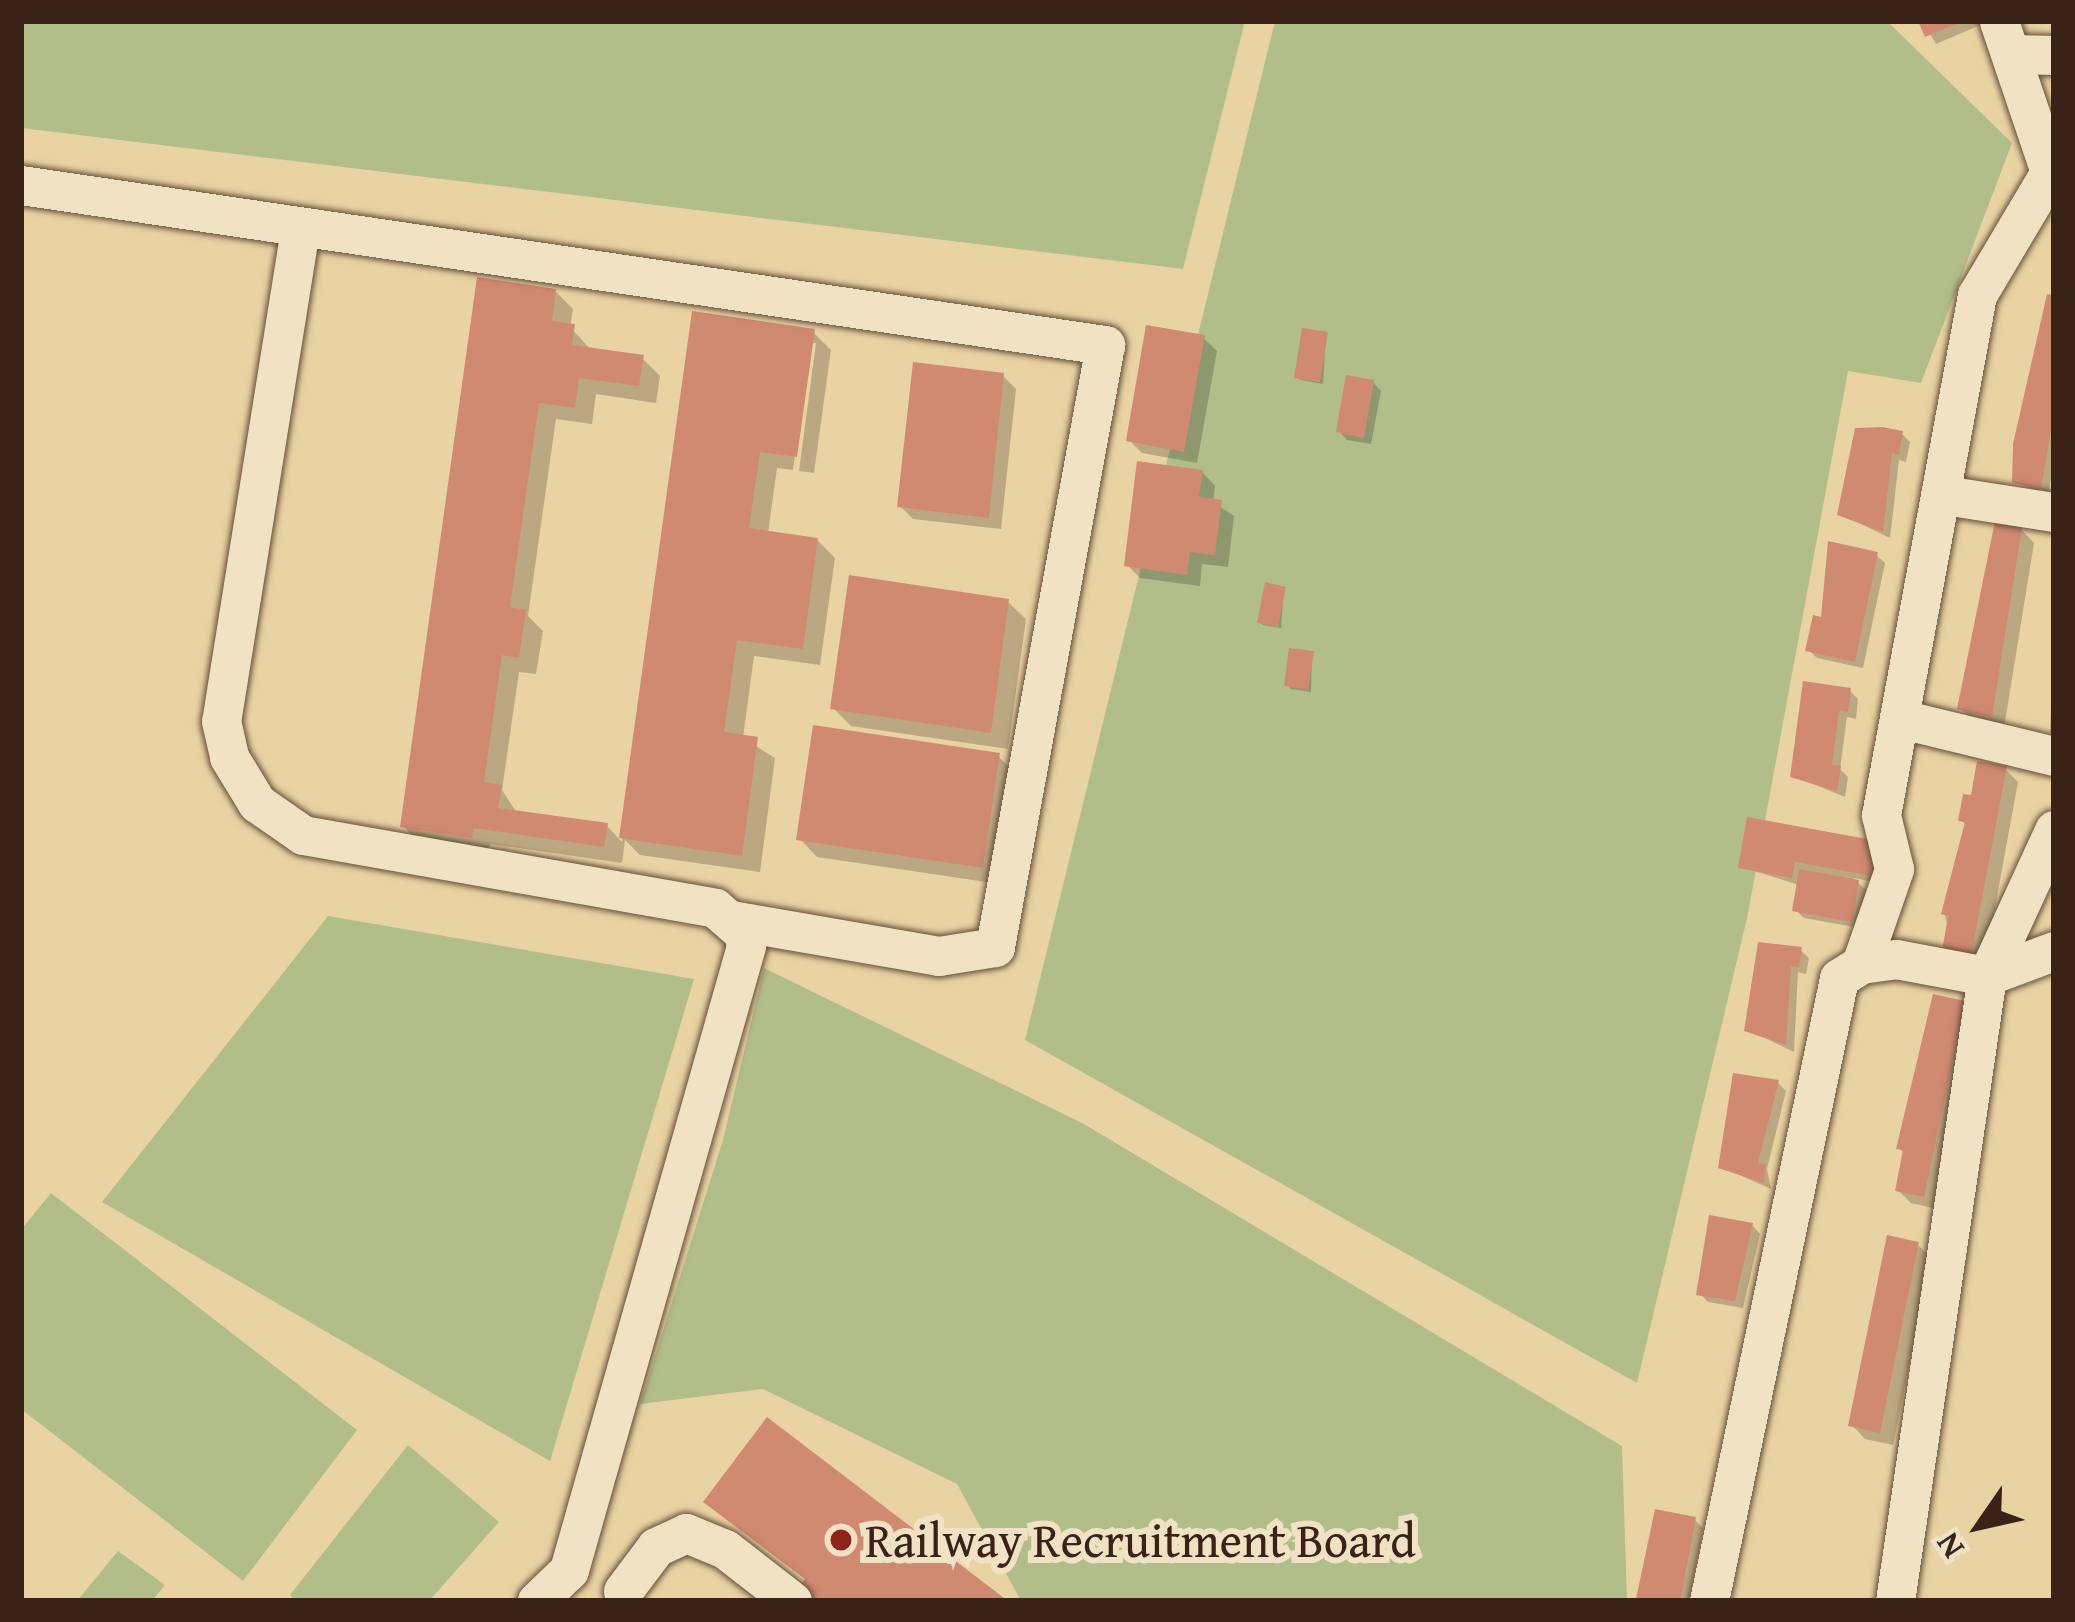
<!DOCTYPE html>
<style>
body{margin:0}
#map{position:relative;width:2075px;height:1622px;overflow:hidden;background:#ead3a3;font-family:"Gentium Book Plus",serif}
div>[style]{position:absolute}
.green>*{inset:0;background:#b1be8a}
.shadow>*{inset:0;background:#0003}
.building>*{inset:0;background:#d18a72}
.roads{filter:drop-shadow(0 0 3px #664e3a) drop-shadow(0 0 3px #664e3a)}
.minor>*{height:39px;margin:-19.5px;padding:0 19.5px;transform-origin:19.5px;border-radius:19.5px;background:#f1e2c3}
.dots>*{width:33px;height:33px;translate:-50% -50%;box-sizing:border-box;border:6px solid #f1e2c3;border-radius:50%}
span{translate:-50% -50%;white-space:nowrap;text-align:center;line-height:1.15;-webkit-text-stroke:12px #f1e2c3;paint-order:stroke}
.poi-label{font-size:48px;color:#3a2217}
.left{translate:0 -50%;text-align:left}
.frame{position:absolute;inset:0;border:24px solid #3a2217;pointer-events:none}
.north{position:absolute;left:1919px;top:1466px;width:120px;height:120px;-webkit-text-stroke:9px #f1e2c3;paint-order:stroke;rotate:236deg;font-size:33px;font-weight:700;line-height:48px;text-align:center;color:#3a2217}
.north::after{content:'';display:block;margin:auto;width:42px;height:54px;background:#3a2217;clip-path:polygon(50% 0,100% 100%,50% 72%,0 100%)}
</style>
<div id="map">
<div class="green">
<i style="clip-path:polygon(21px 21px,1245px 21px,1183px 269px,21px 128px)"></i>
<i style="clip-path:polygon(1275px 21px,1887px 21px,2012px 143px,1921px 383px,1848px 371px,1747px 918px,1637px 1383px,1025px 1040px)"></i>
<i style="clip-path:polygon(328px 916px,694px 979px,550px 1461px,102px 1202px)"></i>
<i style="clip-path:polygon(764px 968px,1084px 1124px,1622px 1446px,1627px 1601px,1021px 1601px,957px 1484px,763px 1389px,640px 1404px,723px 1140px)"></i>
<i style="clip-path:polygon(51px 1193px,357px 1430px,243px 1581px,21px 1409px,21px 1230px)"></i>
<i style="clip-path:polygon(408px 1445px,499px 1522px,429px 1601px,296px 1601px,290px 1595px)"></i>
<i style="clip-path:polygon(118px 1551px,165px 1585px,152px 1601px,77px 1601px)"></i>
</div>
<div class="shadow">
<i style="clip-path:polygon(1922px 21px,1981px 21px,1983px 24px,1936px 44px)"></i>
<i style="clip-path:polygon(555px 291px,573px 309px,570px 327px,591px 350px,642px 358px,660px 376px,656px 403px,596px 394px,592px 424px,556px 419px,528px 616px,543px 631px,536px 674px,519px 672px,502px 790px,517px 813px,607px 826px,622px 842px,695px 315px,813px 332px,831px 350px,814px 473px,799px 471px,816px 343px,810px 343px,793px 470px,777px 468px,768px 533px,817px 540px,835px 558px,820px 665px,754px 656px,743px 738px,775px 758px,760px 872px,640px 855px,625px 840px,622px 863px,490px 844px,489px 854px,421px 844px,403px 826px)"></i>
<i style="clip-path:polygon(2054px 298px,2054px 463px,2048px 495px,2015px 482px)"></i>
<i style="clip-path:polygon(1326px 335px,1323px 384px,1301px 380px,1297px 377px)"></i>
<i style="clip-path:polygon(1203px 338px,1217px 351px,1197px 463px,1142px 453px,1129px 440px)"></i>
<i style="clip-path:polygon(1003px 376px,1016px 389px,1001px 529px,913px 519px,900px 506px)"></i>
<i style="clip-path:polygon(1373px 382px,1381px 391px,1371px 444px,1347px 440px,1339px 431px)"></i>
<i style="clip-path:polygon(1902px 434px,1910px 442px,1906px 462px,1899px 460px,1890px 538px,1840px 514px)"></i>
<i style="clip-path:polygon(1202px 472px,1215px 486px,1213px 502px,1234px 516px,1228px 567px,1202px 564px,1200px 586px,1140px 578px,1127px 565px)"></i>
<i style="clip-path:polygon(2021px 529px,2034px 543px,2004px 728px,1974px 721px,1960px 708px)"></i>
<i style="clip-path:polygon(1876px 555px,1885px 563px,1863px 668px,1817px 658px,1809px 650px,1824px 620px)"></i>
<i style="clip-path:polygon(1284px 590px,1281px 628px,1263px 625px,1260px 622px)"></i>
<i style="clip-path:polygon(1008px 602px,1026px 619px,1008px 749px,851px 726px,833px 708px)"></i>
<i style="clip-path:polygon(1312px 654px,1311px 692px,1291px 689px,1287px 685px)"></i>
<i style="clip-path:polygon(2052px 680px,2054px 680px,2054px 736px,2050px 732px)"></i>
<i style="clip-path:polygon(1850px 691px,1858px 699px,1856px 719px,1847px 717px,1840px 769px,1848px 777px,1845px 797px,1793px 776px)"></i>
<i style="clip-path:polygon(998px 756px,1016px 774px,1000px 884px,817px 857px,800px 839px)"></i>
<i style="clip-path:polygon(2005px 769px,2018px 782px,1984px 968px,1958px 963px,1944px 913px,1967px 826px,1961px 820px)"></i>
<i style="clip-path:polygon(1885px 852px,1880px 883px,1853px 878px,1867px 891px,1860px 928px,1804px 918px,1795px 910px,1799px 885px,1741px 867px)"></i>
<i style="clip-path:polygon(1800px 950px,1809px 958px,1806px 974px,1798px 972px,1794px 1052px,1748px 1030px)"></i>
<i style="clip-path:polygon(1963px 1004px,1937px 1209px,1911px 1203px,1898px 1190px,1905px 1154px,1899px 1148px)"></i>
<i style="clip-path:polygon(1778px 1083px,1786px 1091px,1767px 1169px,1771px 1189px,1721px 1167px)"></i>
<i style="clip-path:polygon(1752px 1225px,1760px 1234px,1743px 1308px,1708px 1302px,1700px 1294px)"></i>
<i style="clip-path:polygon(1917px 1244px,1931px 1258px,1893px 1445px,1865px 1439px,1852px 1425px)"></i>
<i style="clip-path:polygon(1695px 1520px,1703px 1528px,1689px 1601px,1642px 1601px)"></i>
</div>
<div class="building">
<i style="clip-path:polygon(1918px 21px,1963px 21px,1925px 37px)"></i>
<i style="clip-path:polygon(477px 277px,556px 289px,552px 321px,575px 324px,572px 345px,644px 355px,639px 386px,579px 378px,575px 408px,539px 403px,510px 607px,526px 610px,519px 658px,502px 655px,484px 782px,502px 785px,498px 808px,608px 823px,604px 847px,473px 828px,472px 838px,400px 827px)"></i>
<i style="clip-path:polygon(2047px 294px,2054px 295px,2054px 413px,2041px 488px,2012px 483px,2013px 444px)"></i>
<i style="clip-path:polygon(692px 311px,815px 329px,797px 457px,760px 452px,749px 528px,818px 538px,803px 649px,737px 640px,724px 732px,758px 737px,742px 856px,619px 838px)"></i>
<i style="clip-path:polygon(1146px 325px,1205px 335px,1184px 452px,1126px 441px)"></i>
<i style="clip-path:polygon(1302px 328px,1328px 332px,1320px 382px,1294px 378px)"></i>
<i style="clip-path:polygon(913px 362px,1004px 373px,989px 518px,897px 507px)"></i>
<i style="clip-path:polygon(1346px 375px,1374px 380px,1364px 438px,1336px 432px)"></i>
<i style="clip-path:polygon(1882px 427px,1903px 431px,1899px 455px,1892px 453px,1883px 532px,1837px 515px,1855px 428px)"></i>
<i style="clip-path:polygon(1137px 461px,1203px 470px,1199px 497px,1222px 500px,1215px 555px,1190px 552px,1187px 575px,1124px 566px)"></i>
<i style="clip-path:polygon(1995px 521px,2022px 527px,1992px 717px,1957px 709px)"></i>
<i style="clip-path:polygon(1828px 541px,1878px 552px,1855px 662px,1805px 651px,1813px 615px,1821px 617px)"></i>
<i style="clip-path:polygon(849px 575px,1009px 599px,991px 733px,830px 709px)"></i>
<i style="clip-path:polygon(1265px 582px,1286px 587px,1278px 627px,1257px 623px)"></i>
<i style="clip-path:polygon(1289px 648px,1314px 651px,1308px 690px,1284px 686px)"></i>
<i style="clip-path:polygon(1803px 681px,1851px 688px,1848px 712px,1839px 711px,1832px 765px,1841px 766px,1837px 791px,1790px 777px)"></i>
<i style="clip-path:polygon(813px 725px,1000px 753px,983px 868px,796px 840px)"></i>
<i style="clip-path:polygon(1977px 761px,2007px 766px,1971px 956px,1942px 951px,1948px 916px,1941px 914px,1965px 822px,1958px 821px,1963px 794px,1971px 795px)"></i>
<i style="clip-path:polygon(1747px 817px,1878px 841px,1873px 876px,1795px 862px,1792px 878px,1738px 868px)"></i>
<i style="clip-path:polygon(1799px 869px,1859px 880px,1852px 922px,1792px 911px)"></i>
<i style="clip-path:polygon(1758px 942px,1802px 947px,1799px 967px,1791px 966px,1786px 1045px,1744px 1031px)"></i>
<i style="clip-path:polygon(1933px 994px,1965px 1001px,1924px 1197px,1895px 1191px,1903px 1150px,1896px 1149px)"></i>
<i style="clip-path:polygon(1733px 1073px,1779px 1080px,1758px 1163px,1766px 1164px,1764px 1183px,1718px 1168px)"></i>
<i style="clip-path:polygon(1709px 1215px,1753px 1223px,1735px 1301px,1696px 1295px)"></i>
<i style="clip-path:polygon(1887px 1235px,1919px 1242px,1880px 1433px,1848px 1426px)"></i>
<i style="clip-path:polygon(767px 1417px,1008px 1601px,805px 1601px,794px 1593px,805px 1579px,703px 1502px)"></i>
<i style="clip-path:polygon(1655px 1509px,1696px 1517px,1680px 1601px,1636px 1599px)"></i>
</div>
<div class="roads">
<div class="minor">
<i style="left:2012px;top:54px;width:42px;rotate:1.4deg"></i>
<i style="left:21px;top:185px;width:1096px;rotate:8.4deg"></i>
<i style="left:1105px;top:345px;width:612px;rotate:100.36deg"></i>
<i style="left:995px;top:947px;width:57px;rotate:170.9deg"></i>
<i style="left:939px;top:956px;width:211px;rotate:-170.2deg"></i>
<i style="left:300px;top:229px;width:498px;rotate:99.1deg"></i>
<i style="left:221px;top:721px;width:37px;rotate:77deg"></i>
<i style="left:229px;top:757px;width:54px;rotate:58.7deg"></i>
<i style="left:257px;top:803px;width:56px;rotate:34.8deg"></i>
<i style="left:303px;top:835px;width:418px;rotate:10deg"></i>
<i style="left:715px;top:908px;width:37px;rotate:41deg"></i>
<i style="left:743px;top:932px;width:14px;rotate:78deg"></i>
<i style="left:746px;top:946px;width:649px;rotate:105.84deg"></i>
<i style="left:569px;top:1570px;width:45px;rotate:135.9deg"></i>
<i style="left:1944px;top:495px;width:111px;rotate:8.8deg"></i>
<i style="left:1901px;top:719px;width:157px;rotate:13.6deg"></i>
<i style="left:1861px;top:964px;width:101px;rotate:-70.8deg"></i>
<i style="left:1894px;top:869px;width:56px;rotate:-103.5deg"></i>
<i style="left:1881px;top:815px;width:529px;rotate:-79.54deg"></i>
<i style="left:1977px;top:295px;width:143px;rotate:-59.3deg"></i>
<i style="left:2050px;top:172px;width:159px;rotate:-108.7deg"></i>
<i style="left:623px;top:1591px;width:55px;rotate:-53.1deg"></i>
<i style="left:656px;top:1547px;width:33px;rotate:-25deg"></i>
<i style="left:686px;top:1533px;width:42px;rotate:22.3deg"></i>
<i style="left:725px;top:1549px;width:85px;rotate:37.8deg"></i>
<i style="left:1709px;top:1601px;width:636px;rotate:-78.21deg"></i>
<i style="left:1839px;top:978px;width:26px;rotate:-32deg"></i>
<i style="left:1861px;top:964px;width:35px;rotate:-8deg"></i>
<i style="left:1896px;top:959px;width:93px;rotate:10.6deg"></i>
<i style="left:1987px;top:976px;width:72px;rotate:-20.5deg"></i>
<i style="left:1895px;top:1601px;width:632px;rotate:-81.63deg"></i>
<i style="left:1987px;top:976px;width:161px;rotate:-65.3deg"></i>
</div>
</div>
<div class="dots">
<i style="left:841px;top:1540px;background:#8f2418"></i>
</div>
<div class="poi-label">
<span class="left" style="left:865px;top:1540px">Railway Recruitment Board</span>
</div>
<div class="frame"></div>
<div class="north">N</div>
</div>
